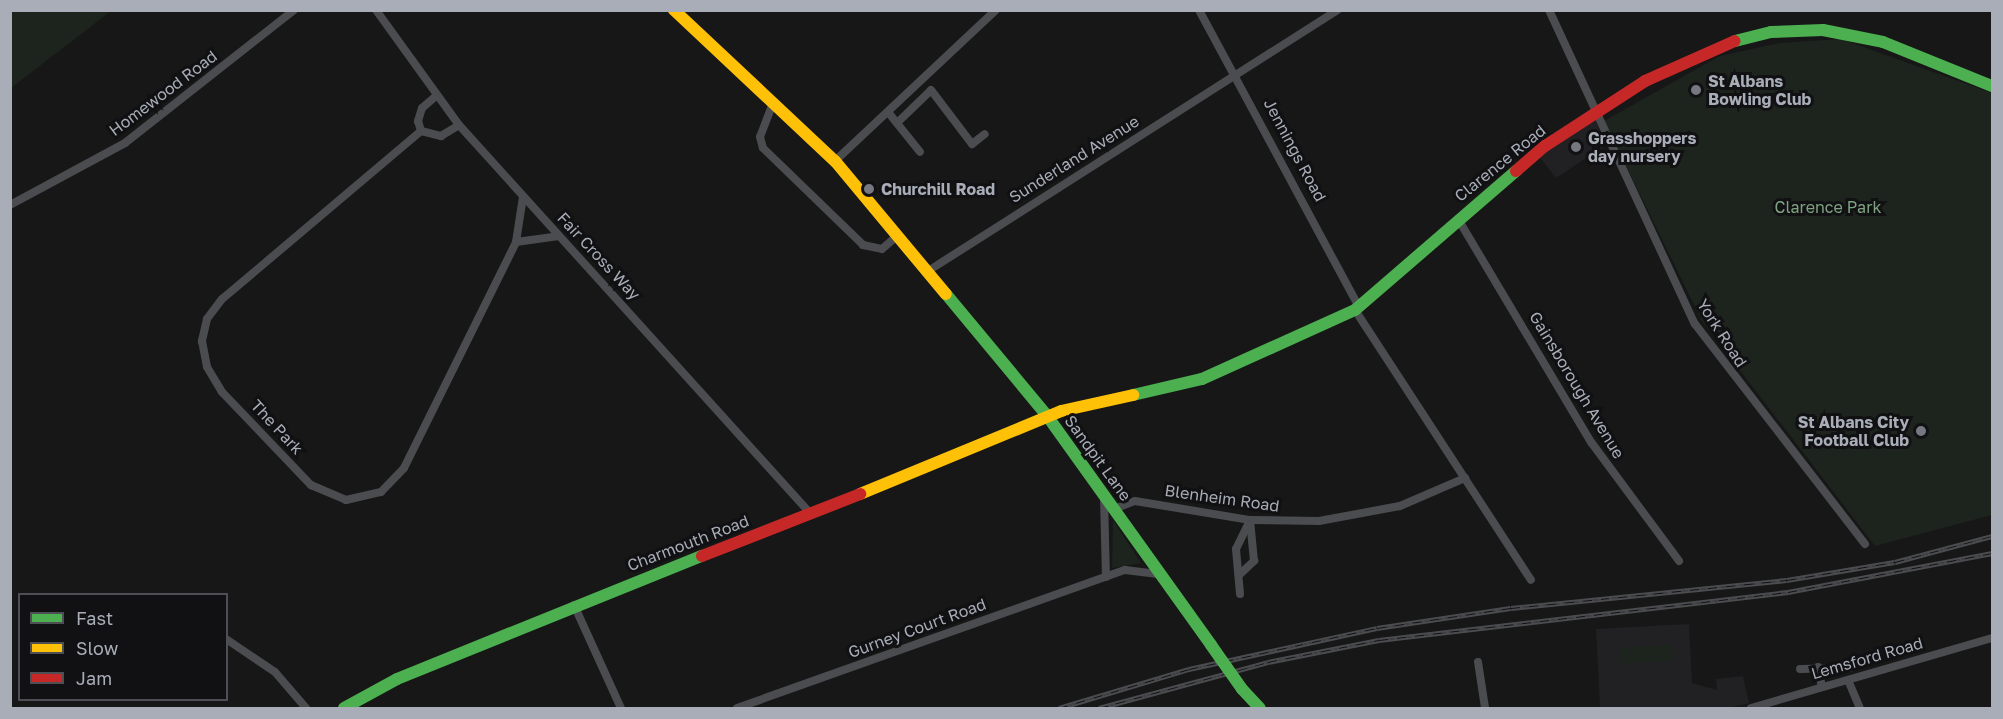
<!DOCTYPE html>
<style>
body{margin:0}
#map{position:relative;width:2003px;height:719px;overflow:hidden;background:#171717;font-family:"Golos Text",sans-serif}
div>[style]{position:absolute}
.built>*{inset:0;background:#212123}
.green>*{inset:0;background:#1d241e}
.street>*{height:8px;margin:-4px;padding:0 4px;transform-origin:4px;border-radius:4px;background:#4b4c50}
.fast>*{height:12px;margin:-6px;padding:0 6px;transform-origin:6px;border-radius:6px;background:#4caf50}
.slow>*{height:12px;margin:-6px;padding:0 6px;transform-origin:6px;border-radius:6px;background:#ffc107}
.jam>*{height:12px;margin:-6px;padding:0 6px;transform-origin:6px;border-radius:6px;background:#c62828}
.rail>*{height:5px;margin-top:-2.5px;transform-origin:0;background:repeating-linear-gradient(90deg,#111113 0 9px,#4b4c4f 0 18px);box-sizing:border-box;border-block:2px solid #4b4c4f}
.fast-bridge>*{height:12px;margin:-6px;padding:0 6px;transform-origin:6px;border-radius:6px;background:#4caf50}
.dots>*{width:16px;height:16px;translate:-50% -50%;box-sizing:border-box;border:3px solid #111113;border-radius:50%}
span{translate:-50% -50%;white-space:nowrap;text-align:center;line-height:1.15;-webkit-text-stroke:6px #111113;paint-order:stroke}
.poi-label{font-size:16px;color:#a8adb8;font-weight:700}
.left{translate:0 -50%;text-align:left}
.right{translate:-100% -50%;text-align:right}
.street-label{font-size:16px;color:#a8adb8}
.park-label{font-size:16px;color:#7fa381}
.frame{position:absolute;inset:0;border:12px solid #a8adb8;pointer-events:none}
.legend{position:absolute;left:18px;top:593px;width:210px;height:108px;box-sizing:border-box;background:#111113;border:2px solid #4d4f55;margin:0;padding:8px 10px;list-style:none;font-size:18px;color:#a8adb8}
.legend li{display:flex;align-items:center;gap:12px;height:30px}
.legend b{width:30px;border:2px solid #4d4f55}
</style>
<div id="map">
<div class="built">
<i style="clip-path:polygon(1594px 116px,1606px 145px,1556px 178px,1538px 155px)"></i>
<i style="clip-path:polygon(1689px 624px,1692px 683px,1717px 690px,1716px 679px,1743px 676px,1749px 703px,1729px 708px,1600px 708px,1596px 629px)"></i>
</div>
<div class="green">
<i style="clip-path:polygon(11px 10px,111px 10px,111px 11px,11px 88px)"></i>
<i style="clip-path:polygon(1841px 39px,1992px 93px,1992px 515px,1875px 546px,1702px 321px,1604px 121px,1720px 56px,1779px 43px)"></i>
<i style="clip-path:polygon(1113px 520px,1141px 563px,1112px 568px)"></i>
<i style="clip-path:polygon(1672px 645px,1673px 661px,1618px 663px,1622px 647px)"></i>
</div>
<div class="street">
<i style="left:376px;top:10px;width:142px;rotate:54.2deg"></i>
<i style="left:459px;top:125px;width:523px;rotate:47.87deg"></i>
<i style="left:1199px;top:10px;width:337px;rotate:61.7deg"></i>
<i style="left:1549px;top:10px;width:346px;rotate:65.1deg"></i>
<i style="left:1695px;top:324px;width:278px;rotate:52.3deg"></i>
<i style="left:436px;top:96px;width:18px;rotate:139deg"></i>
<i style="left:422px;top:108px;width:14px;rotate:107deg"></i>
<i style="left:418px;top:121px;width:10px;rotate:73deg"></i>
<i style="left:421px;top:131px;width:260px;rotate:139.8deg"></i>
<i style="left:222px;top:299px;width:25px;rotate:127deg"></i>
<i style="left:207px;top:319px;width:23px;rotate:103deg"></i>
<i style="left:202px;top:341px;width:26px;rotate:79deg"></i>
<i style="left:207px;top:367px;width:29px;rotate:59deg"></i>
<i style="left:222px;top:392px;width:129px;rotate:46.3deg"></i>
<i style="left:311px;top:485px;width:38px;rotate:23deg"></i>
<i style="left:346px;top:500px;width:36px;rotate:-13deg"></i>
<i style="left:381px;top:492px;width:33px;rotate:-46deg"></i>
<i style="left:404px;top:468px;width:252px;rotate:-63.6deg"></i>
<i style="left:516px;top:242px;width:43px;rotate:-7.9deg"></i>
<i style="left:773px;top:103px;width:36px;rotate:111deg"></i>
<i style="left:760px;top:137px;width:11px;rotate:75deg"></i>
<i style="left:763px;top:148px;width:139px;rotate:44.1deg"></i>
<i style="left:863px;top:245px;width:19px;rotate:12deg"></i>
<i style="left:882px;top:249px;width:20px;rotate:-41deg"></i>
<i style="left:888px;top:112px;width:51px;rotate:51.3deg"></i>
<i style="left:897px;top:123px;width:47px;rotate:-44.1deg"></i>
<i style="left:931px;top:90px;width:68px;rotate:52.8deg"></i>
<i style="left:972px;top:144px;width:16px;rotate:-38deg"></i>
<i style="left:421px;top:131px;width:21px;rotate:14deg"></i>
<i style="left:441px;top:136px;width:21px;rotate:-31deg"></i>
<i style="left:835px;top:161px;width:221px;rotate:-43.2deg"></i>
<i style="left:10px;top:205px;width:131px;rotate:-28.3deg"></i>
<i style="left:125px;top:143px;width:215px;rotate:-38.2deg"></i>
<i style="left:1458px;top:219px;width:260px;rotate:59.2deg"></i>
<i style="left:1591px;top:442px;width:148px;rotate:53.5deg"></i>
<i style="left:516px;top:242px;width:46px;rotate:-81.2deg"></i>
<i style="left:928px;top:271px;width:485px;rotate:-32.5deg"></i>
<i style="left:1355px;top:310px;width:322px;rotate:56.9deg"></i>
<i style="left:1104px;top:497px;width:80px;rotate:88.6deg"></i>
<i style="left:1114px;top:509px;width:22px;rotate:-21deg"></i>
<i style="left:1135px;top:501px;width:117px;rotate:9.4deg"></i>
<i style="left:1250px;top:520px;width:69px;rotate:0.8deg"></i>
<i style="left:1319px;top:521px;width:82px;rotate:-10.5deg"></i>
<i style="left:1400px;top:506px;width:71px;rotate:-23.3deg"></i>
<i style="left:1239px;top:575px;width:21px;rotate:-43deg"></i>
<i style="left:1254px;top:561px;width:41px;rotate:-95.6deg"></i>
<i style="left:1240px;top:594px;width:45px;rotate:-95.1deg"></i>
<i style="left:1236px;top:549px;width:32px;rotate:-64deg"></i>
<i style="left:574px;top:605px;width:113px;rotate:65.5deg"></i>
<i style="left:226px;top:639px;width:59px;rotate:34deg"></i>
<i style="left:275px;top:672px;width:48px;rotate:49.3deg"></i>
<i style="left:1478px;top:662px;width:47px;rotate:81.3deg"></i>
<i style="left:1818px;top:667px;width:20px;rotate:79deg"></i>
<i style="left:1800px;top:669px;width:50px;rotate:-1.1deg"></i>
<i style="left:1848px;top:680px;width:30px;rotate:67deg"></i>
<i style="left:737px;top:708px;width:412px;rotate:-19.6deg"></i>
<i style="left:1125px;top:570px;width:35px;rotate:7deg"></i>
<i style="left:1751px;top:708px;width:251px;rotate:-16.2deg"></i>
</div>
<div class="fast">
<i style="left:1735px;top:41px;width:37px;rotate:-14deg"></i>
<i style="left:1771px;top:32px;width:52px;rotate:-2.2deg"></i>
<i style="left:1823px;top:30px;width:61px;rotate:11.3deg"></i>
<i style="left:1883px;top:42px;width:118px;rotate:22deg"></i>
<i style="left:946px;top:294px;width:160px;rotate:50.3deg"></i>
<i style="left:1048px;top:417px;width:280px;rotate:54.4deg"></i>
<i style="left:1133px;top:395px;width:71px;rotate:-13.1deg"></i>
<i style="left:1202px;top:379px;width:168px;rotate:-24.3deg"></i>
<i style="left:1355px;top:310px;width:213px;rotate:-40.8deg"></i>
<i style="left:1242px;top:689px;width:26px;rotate:47deg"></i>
<i style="left:344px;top:708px;width:60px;rotate:-28.7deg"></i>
<i style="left:397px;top:679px;width:329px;rotate:-22deg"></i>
</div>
<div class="slow">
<i style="left:674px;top:10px;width:221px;rotate:43.2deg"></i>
<i style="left:835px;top:161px;width:173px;rotate:50.2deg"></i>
<i style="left:860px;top:494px;width:217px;rotate:-22.4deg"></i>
<i style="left:1061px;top:411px;width:74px;rotate:-12.5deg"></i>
</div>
<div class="jam">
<i style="left:1516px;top:171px;width:38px;rotate:-41deg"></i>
<i style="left:1545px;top:146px;width:119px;rotate:-33deg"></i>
<i style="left:1645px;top:81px;width:98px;rotate:-24deg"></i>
<i style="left:702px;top:556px;width:170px;rotate:-21.4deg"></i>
</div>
<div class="rail">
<i style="left:1059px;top:708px;width:136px;rotate:-16.7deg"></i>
<i style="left:1189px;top:669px;width:192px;rotate:-12.3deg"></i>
<i style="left:1377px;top:628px;width:135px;rotate:-8.5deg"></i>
<i style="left:1511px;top:608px;width:277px;rotate:-5.8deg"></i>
<i style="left:1787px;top:580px;width:109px;rotate:-9.5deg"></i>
<i style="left:1895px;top:562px;width:100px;rotate:-15deg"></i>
<i style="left:1099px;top:708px;width:175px;rotate:-15.2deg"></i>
<i style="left:1268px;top:662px;width:113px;rotate:-11.2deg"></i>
<i style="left:1379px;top:640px;width:412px;rotate:-6.7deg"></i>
<i style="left:1788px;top:592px;width:208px;rotate:-10.8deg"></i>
</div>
<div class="fast-bridge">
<i style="left:1211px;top:645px;width:54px;rotate:54.8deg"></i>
</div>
<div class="dots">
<i style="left:1696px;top:90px;background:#757880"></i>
<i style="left:1576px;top:147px;background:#757880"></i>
<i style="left:869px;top:189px;background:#757880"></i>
<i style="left:1921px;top:431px;background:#757880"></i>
</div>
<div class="poi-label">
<span class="left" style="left:1708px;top:90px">St Albans<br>Bowling Club</span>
<span class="left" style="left:1588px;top:147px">Grasshoppers<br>day nursery</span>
<span class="left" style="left:881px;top:189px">Churchill Road</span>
<span class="right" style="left:1909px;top:431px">St Albans City<br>Football Club</span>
</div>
<div class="street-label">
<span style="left:163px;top:93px;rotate:-37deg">Homewood Road</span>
<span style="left:1295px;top:150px;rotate:62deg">Jennings Road</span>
<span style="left:1074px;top:159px;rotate:-32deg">Sunderland Avenue</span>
<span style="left:1500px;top:163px;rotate:-39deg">Clarence Road</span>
<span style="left:599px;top:256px;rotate:47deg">Fair Cross Way</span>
<span style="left:1722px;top:333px;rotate:57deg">York Road</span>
<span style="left:1577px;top:385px;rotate:59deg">Gainsborough Avenue</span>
<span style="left:277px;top:427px;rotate:47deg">The Park</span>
<span style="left:1098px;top:458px;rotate:54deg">Sandpit Lane</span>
<span style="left:1222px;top:498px;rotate:8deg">Blenheim Road</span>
<span style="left:688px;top:543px;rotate:-21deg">Charmouth Road</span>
<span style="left:917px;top:628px;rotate:-20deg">Gurney Court Road</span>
<span style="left:1867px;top:658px;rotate:-16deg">Lemsford Road</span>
</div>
<div class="park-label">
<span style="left:1828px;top:207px">Clarence Park</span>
</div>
<div class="frame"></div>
<ul class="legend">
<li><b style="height:8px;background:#4caf50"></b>Fast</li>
<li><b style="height:8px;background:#ffc107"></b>Slow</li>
<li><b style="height:8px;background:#c62828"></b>Jam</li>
</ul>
</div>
